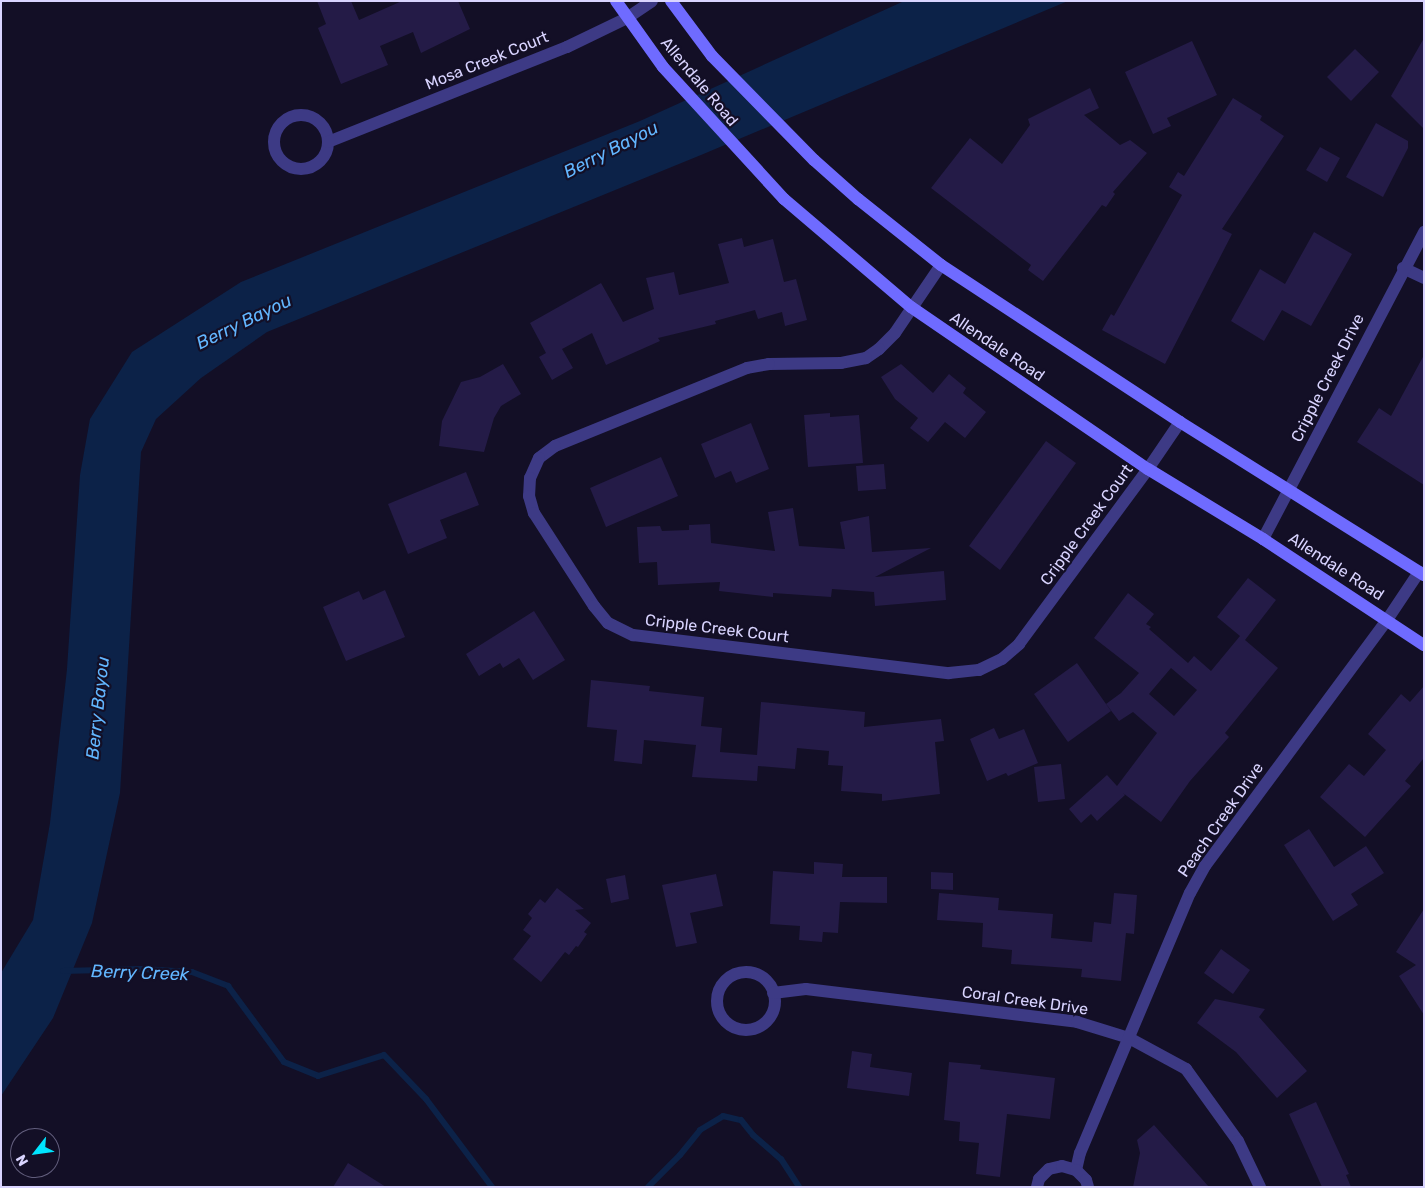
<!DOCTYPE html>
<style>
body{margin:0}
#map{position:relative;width:1425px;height:1188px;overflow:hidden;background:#130f26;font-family:Rubik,sans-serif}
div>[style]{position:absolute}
.water>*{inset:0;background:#0c2248}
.stream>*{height:6px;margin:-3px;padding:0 3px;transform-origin:3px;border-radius:3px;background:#0c2248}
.building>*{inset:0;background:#241b47}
.street>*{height:12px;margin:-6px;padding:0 6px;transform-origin:6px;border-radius:6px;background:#3d3a85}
.street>.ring{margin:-6px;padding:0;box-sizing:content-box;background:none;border:12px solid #3d3a85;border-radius:50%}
.secondary>*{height:12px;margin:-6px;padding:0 6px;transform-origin:6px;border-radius:6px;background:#6f6bff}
span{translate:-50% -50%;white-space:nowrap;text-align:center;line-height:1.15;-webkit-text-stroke:4.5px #130f26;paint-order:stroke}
.street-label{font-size:16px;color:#d9d4ff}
.water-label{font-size:18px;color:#62b6ff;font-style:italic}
.frame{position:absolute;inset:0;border:2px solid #d9d4ff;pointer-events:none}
.north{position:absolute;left:10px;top:1128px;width:50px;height:50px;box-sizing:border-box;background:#130f26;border:1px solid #625e7d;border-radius:50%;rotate:240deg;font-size:14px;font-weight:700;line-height:20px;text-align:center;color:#d9d4ff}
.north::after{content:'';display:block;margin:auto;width:18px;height:22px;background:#00e5ff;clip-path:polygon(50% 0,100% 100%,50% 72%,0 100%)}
</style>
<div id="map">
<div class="water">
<i style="clip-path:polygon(1068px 1px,701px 155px,267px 332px,201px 378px,156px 419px,141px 452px,120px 793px,92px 923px,53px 1018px,1px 1096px,1px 973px,33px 920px,50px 823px,67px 669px,80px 475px,90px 419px,132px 352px,241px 282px,640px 121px,902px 2px)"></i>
</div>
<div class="stream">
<i style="left:63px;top:971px;width:79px;rotate:-1.5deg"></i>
<i style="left:142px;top:969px;width:50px;rotate:3.4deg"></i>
<i style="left:192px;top:972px;width:39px;rotate:21deg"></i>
<i style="left:228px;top:986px;width:94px;rotate:53.6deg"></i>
<i style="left:284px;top:1062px;width:37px;rotate:22deg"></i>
<i style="left:318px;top:1076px;width:69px;rotate:-17.7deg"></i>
<i style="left:384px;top:1055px;width:61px;rotate:46.3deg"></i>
<i style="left:426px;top:1099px;width:110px;rotate:53.1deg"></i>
<i style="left:648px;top:1187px;width:45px;rotate:-45deg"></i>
<i style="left:680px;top:1155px;width:32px;rotate:-51deg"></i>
<i style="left:700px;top:1130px;width:27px;rotate:-31deg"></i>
<i style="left:723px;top:1116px;width:18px;rotate:13deg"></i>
<i style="left:741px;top:1120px;width:19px;rotate:51deg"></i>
<i style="left:753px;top:1135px;width:37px;rotate:41deg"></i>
<i style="left:781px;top:1159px;width:33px;rotate:57deg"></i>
</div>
<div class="building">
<i style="clip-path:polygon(317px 1px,351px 1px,359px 20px,402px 1px,458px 1px,470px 29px,421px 53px,413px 32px,380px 46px,388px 65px,341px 84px,318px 28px,326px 24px)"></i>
<i style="clip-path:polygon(1424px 38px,1424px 129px,1391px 96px)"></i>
<i style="clip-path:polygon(1192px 41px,1217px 95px,1167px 118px,1171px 126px,1153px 134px,1125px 72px)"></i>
<i style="clip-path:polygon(1355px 49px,1379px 72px,1351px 101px,1327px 77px)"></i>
<i style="clip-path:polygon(1090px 88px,1099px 108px,1084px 115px,1120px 145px,1130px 140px,1147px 153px,1113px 192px,1115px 194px,1106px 207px,1102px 205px,1043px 281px,1028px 270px,1031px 265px,931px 188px,970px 138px,1002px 164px,1030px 125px,1028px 119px)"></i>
<i style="clip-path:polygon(1233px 98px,1262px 116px,1260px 120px,1284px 136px,1222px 229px,1232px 234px,1165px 364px,1102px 330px,1111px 314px,1114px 316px,1182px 195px,1169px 187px,1178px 172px,1184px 176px)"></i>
<i style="clip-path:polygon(1376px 123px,1408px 141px,1408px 148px,1383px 197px,1346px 177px)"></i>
<i style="clip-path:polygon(1320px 147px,1340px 158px,1327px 182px,1306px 170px)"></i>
<i style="clip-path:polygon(1314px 232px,1352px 254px,1311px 326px,1282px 310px,1264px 341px,1231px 321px,1260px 269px,1285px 284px)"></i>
<i style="clip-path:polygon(742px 238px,744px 247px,773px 239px,784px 282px,796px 279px,807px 320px,785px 326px,782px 312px,758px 319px,755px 310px,715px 321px,716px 324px,658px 338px,660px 341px,606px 365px,592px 333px,562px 349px,573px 368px,552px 380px,539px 357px,546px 353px,530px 323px,601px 283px,623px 322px,654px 309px,646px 278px,674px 272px,679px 295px,729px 283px,718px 244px)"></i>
<i style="clip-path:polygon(1424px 355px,1424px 485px,1357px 442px,1379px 408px,1391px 416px)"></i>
<i style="clip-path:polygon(503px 364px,521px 394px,501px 406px,494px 418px,484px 452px,439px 446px,442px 421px,461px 382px,480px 377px)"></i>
<i style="clip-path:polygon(901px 364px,933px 393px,949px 374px,966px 388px,963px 393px,986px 412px,965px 438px,945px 422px,928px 442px,910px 428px,918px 418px,895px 399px,881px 377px)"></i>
<i style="clip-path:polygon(830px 413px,830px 417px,859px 415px,863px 463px,808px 467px,804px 415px)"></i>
<i style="clip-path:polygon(751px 423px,769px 469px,736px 483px,731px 471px,715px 478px,701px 444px)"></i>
<i style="clip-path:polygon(1046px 441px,1076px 463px,1000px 570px,969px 546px)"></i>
<i style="clip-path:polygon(661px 457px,678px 496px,606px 527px,590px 488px)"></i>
<i style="clip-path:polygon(884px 464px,886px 489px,858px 491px,856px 466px)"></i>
<i style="clip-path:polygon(466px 472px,479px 505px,440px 520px,447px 538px,408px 554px,388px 504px)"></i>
<i style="clip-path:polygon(793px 508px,799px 546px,845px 549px,840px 522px,869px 516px,872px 552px,931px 548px,875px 577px,944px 571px,946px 600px,875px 606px,874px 592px,832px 589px,831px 597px,773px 593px,773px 597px,719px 591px,720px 582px,658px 585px,657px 562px,639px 563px,637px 527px,660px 526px,662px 531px,689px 530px,689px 525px,710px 524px,711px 543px,775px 551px,768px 512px)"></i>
<i style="clip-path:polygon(evenodd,1248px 578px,1276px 600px,1245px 640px,1278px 668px,1225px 733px,1229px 737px,1190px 781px,1161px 822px,1123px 793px,1125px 795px,1097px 821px,1091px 814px,1081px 823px,1069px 809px,1107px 775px,1117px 786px,1157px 733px,1133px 712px,1119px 721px,1106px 704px,1121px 693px,1139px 673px,1094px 638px,1128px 593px,1154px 614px,1146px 624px,1151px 627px,1149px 629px,1188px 663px,1194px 656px,1211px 671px,1240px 636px,1217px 617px,1248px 578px,1171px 668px,1197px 690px,1174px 716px,1149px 694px,1171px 668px)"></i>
<i style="clip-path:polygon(385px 590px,405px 637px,346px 661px,323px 607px,359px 591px,363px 600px)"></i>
<i style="clip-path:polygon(534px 611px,565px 660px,533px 680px,519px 658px,503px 668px,500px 663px,479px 676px,466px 654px)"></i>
<i style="clip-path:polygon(1077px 663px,1111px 711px,1068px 742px,1034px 694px)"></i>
<i style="clip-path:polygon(591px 680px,650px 686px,649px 691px,704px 697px,701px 726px,722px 728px,720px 752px,757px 755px,761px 702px,865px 712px,864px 727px,941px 719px,944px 741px,935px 742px,940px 794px,882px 801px,882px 794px,841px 791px,843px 766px,828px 765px,829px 751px,797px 748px,795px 769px,758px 766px,757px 781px,692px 777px,696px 745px,644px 740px,642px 764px,614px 761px,617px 730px,587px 727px)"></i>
<i style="clip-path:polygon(1424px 686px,1424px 758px,1405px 781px,1411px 786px,1365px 837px,1320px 797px,1349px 764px,1364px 776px,1386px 750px,1368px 734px,1401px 694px,1410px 702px)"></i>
<i style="clip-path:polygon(994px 728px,999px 739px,1024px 729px,1038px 763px,1008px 776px,1006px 773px,987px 781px,970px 739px)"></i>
<i style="clip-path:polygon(1061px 764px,1065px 799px,1038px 802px,1034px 767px)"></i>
<i style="clip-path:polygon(1309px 829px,1334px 867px,1366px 846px,1384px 873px,1351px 894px,1358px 905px,1333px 921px,1284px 845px)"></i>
<i style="clip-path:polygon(814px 862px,843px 864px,842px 877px,887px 877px,887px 903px,840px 902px,838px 933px,823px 932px,822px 942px,799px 940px,800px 926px,770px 924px,773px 871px,814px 874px)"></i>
<i style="clip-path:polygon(931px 872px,953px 873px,953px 890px,931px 889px)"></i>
<i style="clip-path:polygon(716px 874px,723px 906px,690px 913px,697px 943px,676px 947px,662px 885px)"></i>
<i style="clip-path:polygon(625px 875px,629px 899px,611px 903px,606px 879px)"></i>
<i style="clip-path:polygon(557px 888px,584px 909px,575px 910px,591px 923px,584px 932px,587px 934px,578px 947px,576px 946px,569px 955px,565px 952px,541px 982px,513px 959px,531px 936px,523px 930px,532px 918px,528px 914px,540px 899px,545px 903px)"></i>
<i style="clip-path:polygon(939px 893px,999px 898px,998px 910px,1053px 914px,1051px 938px,1092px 942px,1094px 922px,1111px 924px,1114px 893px,1137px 895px,1134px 934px,1126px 933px,1121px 981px,1081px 977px,1082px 969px,1011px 964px,1012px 950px,982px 947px,983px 923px,937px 920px)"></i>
<i style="clip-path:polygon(1424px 909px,1424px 1015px,1399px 976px,1416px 965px,1396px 952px)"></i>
<i style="clip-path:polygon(1221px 949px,1250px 970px,1233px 994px,1204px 973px)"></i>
<i style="clip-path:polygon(1215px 999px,1265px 1009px,1259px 1017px,1307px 1071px,1277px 1098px,1236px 1052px,1197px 1023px)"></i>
<i style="clip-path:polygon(852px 1051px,872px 1054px,870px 1067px,912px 1073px,909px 1096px,847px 1088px)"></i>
<i style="clip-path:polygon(949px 1062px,981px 1065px,980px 1069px,1055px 1078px,1050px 1119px,1007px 1114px,1000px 1177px,976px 1174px,979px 1143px,959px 1141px,960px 1122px,944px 1120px)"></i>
<i style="clip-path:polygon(1316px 1102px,1349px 1174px,1346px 1175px,1351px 1187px,1322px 1187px,1289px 1114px)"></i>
<i style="clip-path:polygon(1154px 1125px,1209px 1187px,1133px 1187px,1140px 1153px,1137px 1140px)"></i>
<i style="clip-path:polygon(348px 1163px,386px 1187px,333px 1187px)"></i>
</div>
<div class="street">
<i class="ring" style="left:274px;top:115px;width:42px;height:42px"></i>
<i style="left:328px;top:142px;width:257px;rotate:-21.7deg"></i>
<i style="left:567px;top:47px;width:67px;rotate:-25.8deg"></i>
<i style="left:627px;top:18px;width:30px;rotate:-34deg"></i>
<i style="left:941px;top:265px;width:82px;rotate:124.1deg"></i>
<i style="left:895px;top:333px;width:23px;rotate:135deg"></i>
<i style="left:879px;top:349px;width:16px;rotate:145deg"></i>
<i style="left:866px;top:358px;width:25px;rotate:169deg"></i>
<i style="left:841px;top:363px;width:72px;rotate:179.2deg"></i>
<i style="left:769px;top:364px;width:22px;rotate:170deg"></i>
<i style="left:747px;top:368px;width:207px;rotate:157.9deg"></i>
<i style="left:555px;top:446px;width:20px;rotate:143deg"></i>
<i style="left:539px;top:458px;width:22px;rotate:114deg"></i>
<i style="left:530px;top:478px;width:18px;rotate:93deg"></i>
<i style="left:529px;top:496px;width:18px;rotate:74deg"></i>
<i style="left:534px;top:513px;width:111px;rotate:57.2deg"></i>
<i style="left:594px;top:606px;width:22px;rotate:51deg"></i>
<i style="left:608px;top:623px;width:28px;rotate:26deg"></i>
<i style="left:633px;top:635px;width:318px;rotate:6.9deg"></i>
<i style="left:949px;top:673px;width:30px;rotate:-6deg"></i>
<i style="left:979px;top:670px;width:25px;rotate:-26deg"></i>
<i style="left:1002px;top:659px;width:23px;rotate:-41deg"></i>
<i style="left:1019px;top:644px;width:217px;rotate:-53.6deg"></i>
<i style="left:1148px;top:469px;width:57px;rotate:-55.8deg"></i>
<i style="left:1403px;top:268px;width:23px;rotate:25deg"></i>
<i style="left:1263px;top:539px;width:347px;rotate:-62.3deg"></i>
<i class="ring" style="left:717px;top:972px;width:46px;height:46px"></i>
<i style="left:773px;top:993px;width:33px;rotate:-7deg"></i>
<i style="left:806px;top:989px;width:273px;rotate:6.9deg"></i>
<i style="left:1077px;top:1022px;width:54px;rotate:17.1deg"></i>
<i style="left:1129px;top:1038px;width:65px;rotate:28.5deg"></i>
<i style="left:1186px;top:1069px;width:89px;rotate:54.2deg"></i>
<i style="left:1238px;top:1141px;width:51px;rotate:64.4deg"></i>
<i style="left:1076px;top:1170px;width:17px;rotate:-77deg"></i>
<i style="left:1080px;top:1153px;width:282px;rotate:-67.1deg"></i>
<i style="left:1190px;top:893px;width:31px;rotate:-61deg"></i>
<i style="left:1205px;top:866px;width:306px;rotate:-53.5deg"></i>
<i style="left:1387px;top:620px;width:58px;rotate:-56.3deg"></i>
<i style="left:1037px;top:1187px;width:8px;rotate:-76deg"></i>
<i style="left:1039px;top:1179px;width:14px;rotate:-45deg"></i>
<i style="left:1049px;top:1169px;width:13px;rotate:-13deg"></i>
<i style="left:1062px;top:1166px;width:15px;rotate:16deg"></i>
<i style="left:1076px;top:1170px;width:14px;rotate:45deg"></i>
<i style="left:1086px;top:1180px;width:7px;rotate:74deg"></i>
</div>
<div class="secondary">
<i style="left:616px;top:1px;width:81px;rotate:54.5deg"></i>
<i style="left:663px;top:67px;width:179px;rotate:47.5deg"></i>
<i style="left:784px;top:199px;width:167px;rotate:40.4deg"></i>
<i style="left:911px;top:307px;width:287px;rotate:34.4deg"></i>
<i style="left:1148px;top:469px;width:135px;rotate:31.3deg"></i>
<i style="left:1263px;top:539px;width:193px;rotate:33.4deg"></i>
<i style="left:671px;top:1px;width:69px;rotate:53.3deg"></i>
<i style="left:712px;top:56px;width:146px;rotate:45.6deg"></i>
<i style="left:814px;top:160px;width:59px;rotate:41.6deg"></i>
<i style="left:858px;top:199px;width:106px;rotate:38.5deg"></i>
<i style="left:941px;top:265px;width:286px;rotate:33.3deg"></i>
<i style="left:1180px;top:422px;width:288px;rotate:32.1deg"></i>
</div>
<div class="street-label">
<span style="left:487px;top:61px;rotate:-22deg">Mosa Creek Court</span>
<span style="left:699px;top:82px;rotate:50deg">Allendale Road</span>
<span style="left:997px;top:347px;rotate:34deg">Allendale Road</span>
<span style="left:1328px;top:378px;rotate:-63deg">Cripple Creek Drive</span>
<span style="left:1087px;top:525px;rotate:-54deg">Cripple Creek Court</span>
<span style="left:1336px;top:567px;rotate:33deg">Allendale Road</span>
<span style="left:717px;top:629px;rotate:7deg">Cripple Creek Court</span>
<span style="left:1221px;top:820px;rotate:-55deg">Peach Creek Drive</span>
<span style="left:1025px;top:1001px;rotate:8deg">Coral Creek Drive</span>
</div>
<div class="water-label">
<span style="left:611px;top:150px;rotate:-27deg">Berry Bayou</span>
<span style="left:244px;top:322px;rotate:-26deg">Berry Bayou</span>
<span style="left:98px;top:708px;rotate:-84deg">Berry Bayou</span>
<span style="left:140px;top:973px;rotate:2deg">Berry Creek</span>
</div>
<div class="frame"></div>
<div class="north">N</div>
</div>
